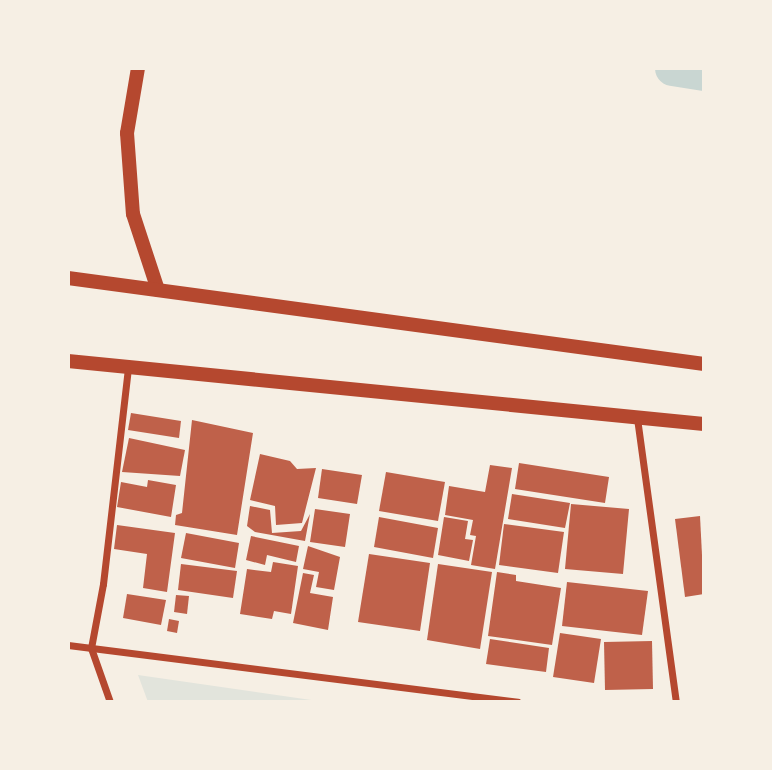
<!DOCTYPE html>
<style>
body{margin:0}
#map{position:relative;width:772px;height:770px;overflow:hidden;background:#f6efe4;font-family:"Times New Roman",serif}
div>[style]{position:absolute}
.green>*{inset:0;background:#e2e4dc}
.canal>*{height:35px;margin:-17.5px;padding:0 17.5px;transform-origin:17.5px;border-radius:17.5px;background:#c9d6d2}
.building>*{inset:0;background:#bf614a}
.minor>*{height:7px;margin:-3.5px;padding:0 3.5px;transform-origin:3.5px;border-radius:3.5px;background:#b5482f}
.secondary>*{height:14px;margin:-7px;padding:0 7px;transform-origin:7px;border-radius:7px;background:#b5482f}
span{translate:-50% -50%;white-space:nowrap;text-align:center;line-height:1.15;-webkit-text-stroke:7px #f6efe4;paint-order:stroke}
.frame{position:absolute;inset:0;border:70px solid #f6efe4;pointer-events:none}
</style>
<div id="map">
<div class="green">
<i style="clip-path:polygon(138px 675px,325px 702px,148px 702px)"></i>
</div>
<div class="canal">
<i style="left:672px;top:68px;width:32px;rotate:9deg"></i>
</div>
<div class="building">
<i style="clip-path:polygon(131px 413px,181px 421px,179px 438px,128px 430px)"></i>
<i style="clip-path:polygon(192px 420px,253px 433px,237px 535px,175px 525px,176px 515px,182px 513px)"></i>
<i style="clip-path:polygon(129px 438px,185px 450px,180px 476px,122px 472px)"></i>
<i style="clip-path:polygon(260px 454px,290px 461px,297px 469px,316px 468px,302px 523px,276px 525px,275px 506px,250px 500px)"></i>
<i style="clip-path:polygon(519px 463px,609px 477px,605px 503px,515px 489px)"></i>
<i style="clip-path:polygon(490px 465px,512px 468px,495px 569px,471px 565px,476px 536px,470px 535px,473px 520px,445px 515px,449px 486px,485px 492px)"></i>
<i style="clip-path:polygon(322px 469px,362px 475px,357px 504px,318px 498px)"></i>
<i style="clip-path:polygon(386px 472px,445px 482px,438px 521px,379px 511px)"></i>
<i style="clip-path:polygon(148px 480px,176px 485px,171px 517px,117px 507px,121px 482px,147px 487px)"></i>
<i style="clip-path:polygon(512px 494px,570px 503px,565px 528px,508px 519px)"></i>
<i style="clip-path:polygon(571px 504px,629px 509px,623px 574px,565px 569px)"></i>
<i style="clip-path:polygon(250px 506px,270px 510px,272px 533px,301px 531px,310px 514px,305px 541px,255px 532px,247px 526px)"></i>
<i style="clip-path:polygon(315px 509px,350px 514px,345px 547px,310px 542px)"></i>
<i style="clip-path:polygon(700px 516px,704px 594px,685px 597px,675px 519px)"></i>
<i style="clip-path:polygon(379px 517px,438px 528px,433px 558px,374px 547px)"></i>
<i style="clip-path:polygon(444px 517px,468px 521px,465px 539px,473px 540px,469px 561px,438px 555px)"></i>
<i style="clip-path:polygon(504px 524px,564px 532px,558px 573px,499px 565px)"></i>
<i style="clip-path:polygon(117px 525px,175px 533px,167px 592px,143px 588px,147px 554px,114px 549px)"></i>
<i style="clip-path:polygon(186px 533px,239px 543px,235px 568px,181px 558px)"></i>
<i style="clip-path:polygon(251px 536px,299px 546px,296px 562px,267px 555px,265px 565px,246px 560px)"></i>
<i style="clip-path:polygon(308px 546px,340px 557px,334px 590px,316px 587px,319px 572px,303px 569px)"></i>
<i style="clip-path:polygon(369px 554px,430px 563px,420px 631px,358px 622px)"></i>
<i style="clip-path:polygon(273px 562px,298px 566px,291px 614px,274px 611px,272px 619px,240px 614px,247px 569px,271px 572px)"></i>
<i style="clip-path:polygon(181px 564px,237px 571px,233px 598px,178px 590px)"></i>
<i style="clip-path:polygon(438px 564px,492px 572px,480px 649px,427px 640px)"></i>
<i style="clip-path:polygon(497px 572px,516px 575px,516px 581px,561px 588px,552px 645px,488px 636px)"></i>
<i style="clip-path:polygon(303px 573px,314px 575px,310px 593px,333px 597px,328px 630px,293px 623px)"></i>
<i style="clip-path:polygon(567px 582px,648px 591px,642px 635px,562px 626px)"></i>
<i style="clip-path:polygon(127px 594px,166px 600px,161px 625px,123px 618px)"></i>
<i style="clip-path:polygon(176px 595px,189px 596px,187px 614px,174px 612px)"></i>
<i style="clip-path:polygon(169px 619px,179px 621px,177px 633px,167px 631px)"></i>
<i style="clip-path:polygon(560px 633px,601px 639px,594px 683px,553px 677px)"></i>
<i style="clip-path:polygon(490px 639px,549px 648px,546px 672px,486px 664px)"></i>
<i style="clip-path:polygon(652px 641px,653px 689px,605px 690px,604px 642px)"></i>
</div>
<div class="minor">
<i style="left:637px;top:418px;width:287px;rotate:82.2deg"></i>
<i style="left:68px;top:645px;width:453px;rotate:7.2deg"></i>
<i style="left:110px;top:702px;width:57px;rotate:-109.4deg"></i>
<i style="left:91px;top:648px;width:65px;rotate:-79.4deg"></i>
<i style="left:103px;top:584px;width:217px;rotate:-83.4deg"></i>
</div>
<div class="secondary">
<i style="left:138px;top:68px;width:66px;rotate:99.6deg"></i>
<i style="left:127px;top:133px;width:81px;rotate:85.8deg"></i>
<i style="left:133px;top:214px;width:80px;rotate:71.8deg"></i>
<i style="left:68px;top:278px;width:642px;rotate:7.7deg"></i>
<i style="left:68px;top:361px;width:639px;rotate:5.66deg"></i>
</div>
<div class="frame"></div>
</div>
